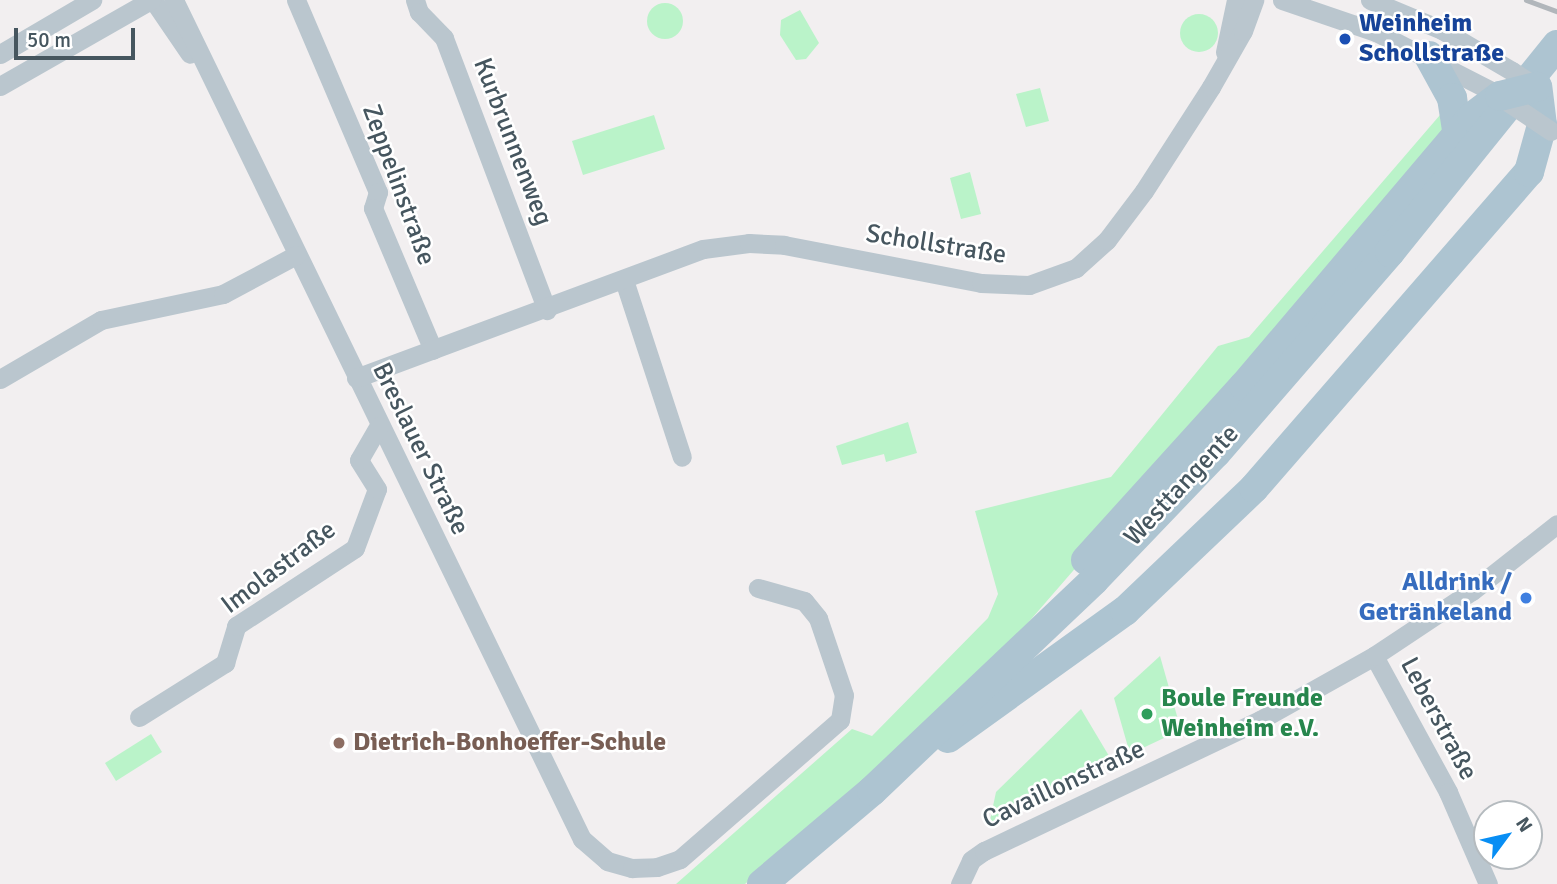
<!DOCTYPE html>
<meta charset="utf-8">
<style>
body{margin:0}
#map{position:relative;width:1557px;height:884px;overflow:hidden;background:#f2eff0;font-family:Signika,sans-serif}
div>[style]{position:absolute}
.green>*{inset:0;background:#baf3c9}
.round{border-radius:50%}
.street>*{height:19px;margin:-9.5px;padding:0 9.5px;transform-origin:9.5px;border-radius:9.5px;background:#bac6ce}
.primary>*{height:30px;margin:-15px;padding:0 15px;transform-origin:15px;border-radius:15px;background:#adc4d1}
.rail>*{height:5px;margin:-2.5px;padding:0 2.5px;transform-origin:2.5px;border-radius:2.5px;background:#b1b6bb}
.street-bridge>*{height:19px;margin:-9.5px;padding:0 9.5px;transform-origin:9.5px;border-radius:9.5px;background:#bac6ce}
.primary-bridge>*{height:30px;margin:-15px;padding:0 15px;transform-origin:15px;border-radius:15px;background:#adc4d1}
.dots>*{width:19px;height:19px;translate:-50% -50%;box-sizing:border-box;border:4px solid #fff;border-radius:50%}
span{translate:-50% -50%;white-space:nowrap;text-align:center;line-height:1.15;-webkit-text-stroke:5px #fff;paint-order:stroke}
.transit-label{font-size:26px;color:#164399;font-weight:700}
.left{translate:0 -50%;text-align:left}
.street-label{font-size:26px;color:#46565f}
.shop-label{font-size:26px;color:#366cbe;font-weight:700}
.right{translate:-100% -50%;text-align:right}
.leisure-label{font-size:26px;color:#27864d;font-weight:700}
.education-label{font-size:26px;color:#785e54;font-weight:700}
.north{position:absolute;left:1473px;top:800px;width:70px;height:70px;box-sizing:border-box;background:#fff;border:2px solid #b5bbbf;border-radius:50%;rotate:57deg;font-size:19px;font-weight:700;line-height:28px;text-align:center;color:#46565f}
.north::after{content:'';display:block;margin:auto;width:24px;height:32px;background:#088ef4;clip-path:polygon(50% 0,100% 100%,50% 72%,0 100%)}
.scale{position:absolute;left:14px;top:28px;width:121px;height:32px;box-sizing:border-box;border:4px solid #46565f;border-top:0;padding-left:9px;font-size:21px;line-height:24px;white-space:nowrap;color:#46565f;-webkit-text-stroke:5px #fff;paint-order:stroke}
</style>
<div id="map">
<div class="green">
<i class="round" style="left:647px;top:3px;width:36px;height:36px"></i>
<i style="clip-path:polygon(800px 10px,819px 43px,806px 59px,796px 60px,780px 35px,781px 20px)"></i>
<i class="round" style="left:1180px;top:14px;width:38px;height:38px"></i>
<i style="clip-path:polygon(1040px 88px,1049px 121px,1026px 127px,1016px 94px)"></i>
<i style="clip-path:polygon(654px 115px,665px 149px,583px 175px,572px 141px)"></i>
<i style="clip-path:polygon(1440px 115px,1445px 142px,1020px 632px,915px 736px,745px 884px,676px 884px,852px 729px,872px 736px,988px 618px,998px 594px,975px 511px,1111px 477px,1218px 346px,1249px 337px)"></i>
<i style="clip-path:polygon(970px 172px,981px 214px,961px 219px,950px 178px)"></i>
<i style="clip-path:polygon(908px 422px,917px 453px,886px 462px,884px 454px,842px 465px,836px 446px)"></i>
<i style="clip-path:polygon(1160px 656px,1181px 730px,1130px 754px,1114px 698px)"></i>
<i style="clip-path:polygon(1081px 709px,1112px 761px,989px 825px,996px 792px)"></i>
<i style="clip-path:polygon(151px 734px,162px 752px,116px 781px,105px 763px)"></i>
</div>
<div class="street">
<i style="left:153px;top:0;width:65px;rotate:55.6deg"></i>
<i style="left:174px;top:0;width:933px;rotate:64.07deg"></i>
<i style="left:582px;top:839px;width:33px;rotate:41deg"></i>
<i style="left:607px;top:861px;width:26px;rotate:16deg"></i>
<i style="left:632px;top:868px;width:25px;rotate:-2deg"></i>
<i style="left:657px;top:867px;width:24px;rotate:-19deg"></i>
<i style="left:680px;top:859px;width:212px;rotate:-41deg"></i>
<i style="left:840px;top:720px;width:25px;rotate:-81deg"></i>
<i style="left:844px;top:695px;width:81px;rotate:-108.7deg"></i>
<i style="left:818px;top:618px;width:22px;rotate:-129deg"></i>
<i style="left:804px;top:601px;width:48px;rotate:-164.2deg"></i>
<i style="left:296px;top:0;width:209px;rotate:66.9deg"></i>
<i style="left:378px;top:192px;width:17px;rotate:107deg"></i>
<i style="left:373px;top:208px;width:154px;rotate:67.1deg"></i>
<i style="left:415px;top:0;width:13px;rotate:72deg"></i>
<i style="left:419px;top:12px;width:36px;rotate:46deg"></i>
<i style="left:444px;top:38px;width:291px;rotate:69.3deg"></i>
<i style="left:1282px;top:0;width:99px;rotate:18.8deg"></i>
<i style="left:1376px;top:32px;width:134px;rotate:27.1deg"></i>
<i style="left:1370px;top:0;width:78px;rotate:22.6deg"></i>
<i style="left:1442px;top:30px;width:81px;rotate:30.4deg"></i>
<i style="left:1225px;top:52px;width:53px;rotate:-78.1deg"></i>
<i style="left:0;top:54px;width:107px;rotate:-30.4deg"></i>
<i style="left:0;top:86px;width:174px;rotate:-29.7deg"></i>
<i style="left:624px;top:280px;width:186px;rotate:71.9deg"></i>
<i style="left:356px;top:378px;width:370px;rotate:-20.4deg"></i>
<i style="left:703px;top:249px;width:46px;rotate:-7.4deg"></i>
<i style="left:749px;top:243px;width:35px;rotate:3deg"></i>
<i style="left:784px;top:245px;width:201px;rotate:10.9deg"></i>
<i style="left:981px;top:283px;width:48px;rotate:2.4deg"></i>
<i style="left:1029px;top:285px;width:50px;rotate:-19.9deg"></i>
<i style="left:1076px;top:268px;width:42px;rotate:-42.1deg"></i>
<i style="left:1107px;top:240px;width:61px;rotate:-52.9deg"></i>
<i style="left:1144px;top:191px;width:124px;rotate:-57.2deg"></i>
<i style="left:1211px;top:87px;width:64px;rotate:-60.3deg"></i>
<i style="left:1243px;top:31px;width:33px;rotate:-70deg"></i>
<i style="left:0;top:379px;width:117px;rotate:-30.3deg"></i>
<i style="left:101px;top:320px;width:125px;rotate:-12deg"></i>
<i style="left:223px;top:294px;width:83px;rotate:-28.1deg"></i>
<i style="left:1374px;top:656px;width:155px;rotate:61.4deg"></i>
<i style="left:1448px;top:792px;width:100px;rotate:66.5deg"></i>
<i style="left:139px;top:717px;width:102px;rotate:-32.1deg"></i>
<i style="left:225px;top:663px;width:39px;rotate:-73deg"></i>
<i style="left:236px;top:626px;width:142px;rotate:-33.2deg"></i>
<i style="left:355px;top:548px;width:63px;rotate:-69.6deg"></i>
<i style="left:377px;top:489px;width:34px;rotate:-122deg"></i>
<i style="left:359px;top:460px;width:39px;rotate:-60deg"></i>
<i style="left:960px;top:884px;width:26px;rotate:-65deg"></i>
<i style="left:971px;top:860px;width:16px;rotate:-35deg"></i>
<i style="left:984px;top:851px;width:306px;rotate:-25.4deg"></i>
<i style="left:1260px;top:720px;width:131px;rotate:-29.3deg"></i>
<i style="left:1374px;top:656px;width:118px;rotate:-33.6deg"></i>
<i style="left:1472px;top:591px;width:108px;rotate:-38.2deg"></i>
</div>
<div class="primary">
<i style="left:1429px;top:56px;width:48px;rotate:61.3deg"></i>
<i style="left:1452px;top:98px;width:36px;rotate:81deg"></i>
<i style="left:1086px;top:560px;width:235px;rotate:-47.8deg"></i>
<i style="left:1244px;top:386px;width:353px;rotate:-49.7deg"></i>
<i style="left:1472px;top:117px;width:35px;rotate:-37deg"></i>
<i style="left:948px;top:738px;width:218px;rotate:-35.7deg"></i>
<i style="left:1125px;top:611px;width:178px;rotate:-43.6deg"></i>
<i style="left:1254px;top:488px;width:419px;rotate:-49deg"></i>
<i style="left:1529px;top:172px;width:49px;rotate:-74.5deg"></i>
<i style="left:1542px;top:125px;width:38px;rotate:-97deg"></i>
<i style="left:762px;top:884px;width:144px;rotate:-40.2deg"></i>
<i style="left:872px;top:791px;width:306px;rotate:-43.5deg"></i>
<i style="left:1094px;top:580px;width:176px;rotate:-46.2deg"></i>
<i style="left:1216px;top:453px;width:266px;rotate:-49.1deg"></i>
<i style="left:1390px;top:252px;width:266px;rotate:-51.1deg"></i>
</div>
<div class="rail">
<i style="left:1526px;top:0;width:33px;rotate:20deg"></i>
</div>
<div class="street-bridge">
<i style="left:1512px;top:71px;width:30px;rotate:33deg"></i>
<i style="left:1496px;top:94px;width:66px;rotate:33.9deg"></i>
</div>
<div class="primary-bridge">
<i style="left:1500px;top:96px;width:38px;rotate:-14deg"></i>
</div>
<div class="dots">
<i style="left:1345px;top:39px;background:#1a4fb4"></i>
<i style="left:1526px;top:598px;background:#3f7fe0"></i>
<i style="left:1147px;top:714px;background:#2e9e5b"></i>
<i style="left:339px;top:743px;background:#8d6e63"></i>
</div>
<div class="transit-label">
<span class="left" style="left:1359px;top:39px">Weinheim<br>Schollstraße</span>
</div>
<div class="street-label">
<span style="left:512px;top:142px;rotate:69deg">Kurbrunnenweg</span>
<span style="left:398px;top:185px;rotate:70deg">Zeppelinstraße</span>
<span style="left:936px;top:245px;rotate:9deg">Schollstraße</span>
<span style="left:420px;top:449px;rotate:64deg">Breslauer Straße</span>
<span style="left:1182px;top:486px;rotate:-47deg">Westtangente</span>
<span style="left:279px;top:568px;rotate:-37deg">Imolastraße</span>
<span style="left:1438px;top:719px;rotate:62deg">Leberstraße</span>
<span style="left:1064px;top:785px;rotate:-25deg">Cavaillonstraße</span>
</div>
<div class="shop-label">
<span class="right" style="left:1512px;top:598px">Alldrink /<br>Getränkeland</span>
</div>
<div class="leisure-label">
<span class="left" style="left:1161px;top:714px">Boule Freunde<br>Weinheim e.V.</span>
</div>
<div class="education-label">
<span class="left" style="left:353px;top:743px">Dietrich-Bonhoeffer-Schule</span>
</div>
<div class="north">N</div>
<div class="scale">50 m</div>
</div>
